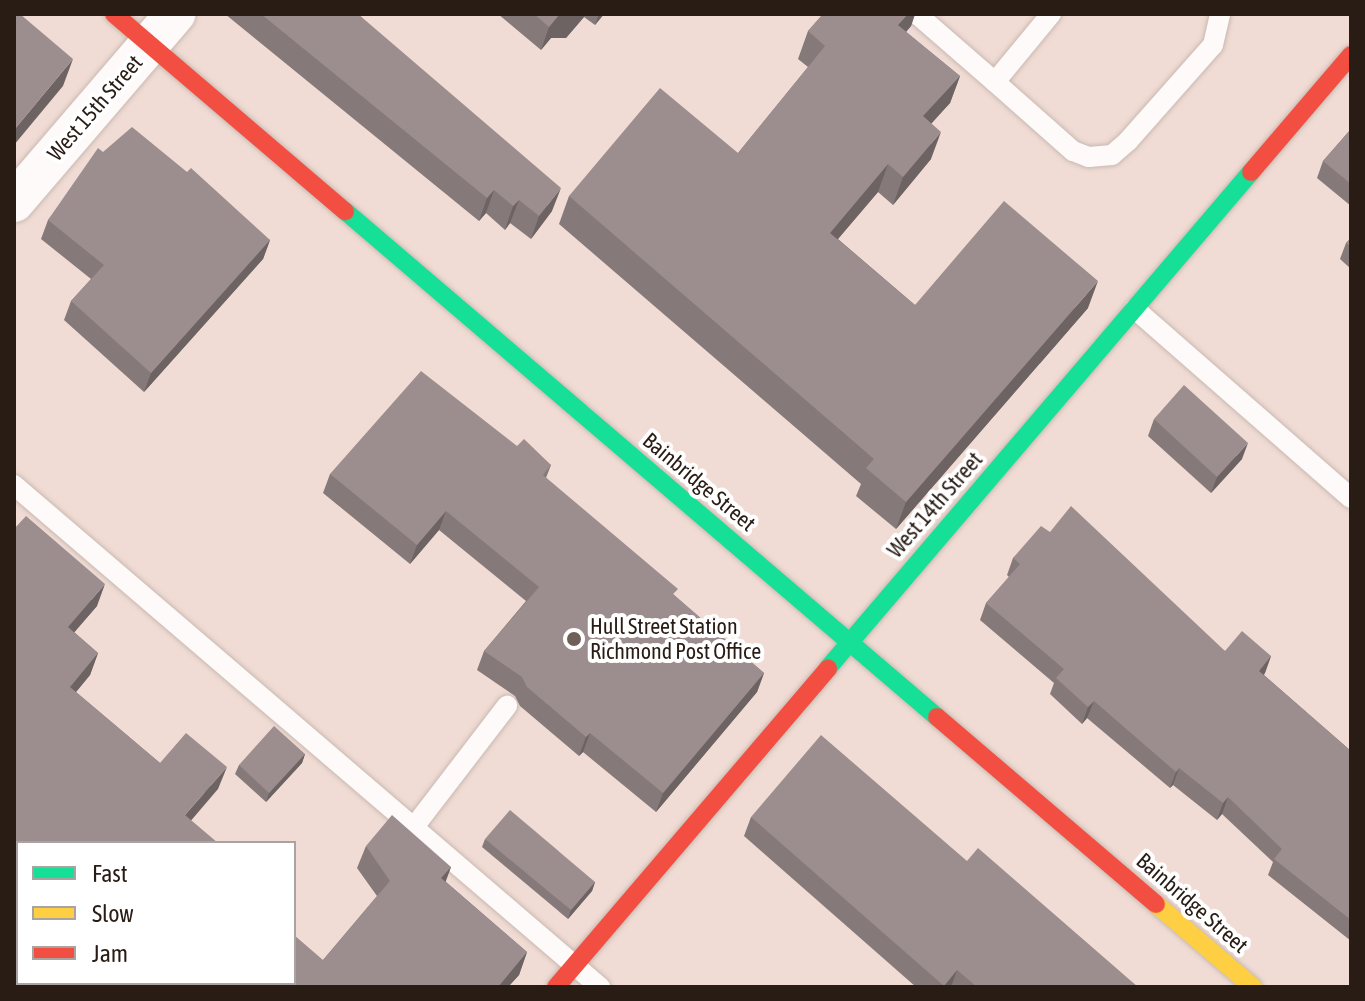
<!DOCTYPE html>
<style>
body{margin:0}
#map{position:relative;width:1365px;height:1001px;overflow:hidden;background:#f0dcd4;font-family:"Asap Condensed",sans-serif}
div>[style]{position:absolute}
.roads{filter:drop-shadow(0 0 2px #c9b9b2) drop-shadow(0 0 2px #c9b9b2)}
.lane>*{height:20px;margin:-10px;padding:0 10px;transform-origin:10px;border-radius:10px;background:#fdfaf9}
.street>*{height:40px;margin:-20px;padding:0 20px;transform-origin:20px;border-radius:20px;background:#fdfaf9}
.fast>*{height:18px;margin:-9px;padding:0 9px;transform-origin:9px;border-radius:9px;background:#16e098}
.slow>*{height:18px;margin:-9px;padding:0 9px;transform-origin:9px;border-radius:9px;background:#ffcf43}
.jam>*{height:18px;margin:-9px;padding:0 9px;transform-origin:9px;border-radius:9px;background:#f24e42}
.wall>*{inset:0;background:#86797a}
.shaded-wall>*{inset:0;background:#6d6363}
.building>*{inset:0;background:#9c8d8e}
.dots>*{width:22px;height:22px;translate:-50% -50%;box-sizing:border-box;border:4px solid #fff;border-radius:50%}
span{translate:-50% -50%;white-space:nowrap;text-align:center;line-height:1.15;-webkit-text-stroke:8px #fff;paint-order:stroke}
.street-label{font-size:22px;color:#281c15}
.poi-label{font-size:22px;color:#281c15}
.left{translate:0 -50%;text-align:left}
.frame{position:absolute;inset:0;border:16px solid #281c15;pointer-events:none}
.legend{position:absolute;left:16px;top:841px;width:280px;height:144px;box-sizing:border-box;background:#fff;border:2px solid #a9a4a1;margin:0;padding:10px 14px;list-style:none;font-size:24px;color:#281c15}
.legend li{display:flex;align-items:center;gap:16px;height:40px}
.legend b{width:40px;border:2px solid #a9a4a1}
</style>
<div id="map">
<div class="roads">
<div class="lane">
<i style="left:1051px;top:14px;width:88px;rotate:129.5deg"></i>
<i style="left:995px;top:82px;width:104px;rotate:41.5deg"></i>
<i style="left:1073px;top:151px;width:17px;rotate:21deg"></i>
<i style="left:1089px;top:157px;width:23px;rotate:-5deg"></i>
<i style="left:1112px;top:155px;width:21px;rotate:-41deg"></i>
<i style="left:1128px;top:141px;width:128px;rotate:-48.5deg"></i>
<i style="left:1213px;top:45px;width:32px;rotate:-77deg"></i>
<i style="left:919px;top:16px;width:101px;rotate:41deg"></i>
<i style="left:1135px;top:309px;width:287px;rotate:41.2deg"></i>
<i style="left:14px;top:485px;width:772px;rotate:40.59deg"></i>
<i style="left:414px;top:827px;width:153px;rotate:-52.5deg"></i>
</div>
<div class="street">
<i style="left:14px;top:202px;width:248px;rotate:-49.4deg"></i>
</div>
<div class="fast">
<i style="left:345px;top:211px;width:779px;rotate:40.52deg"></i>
<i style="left:828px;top:668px;width:652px;rotate:-49.54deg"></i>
</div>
<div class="slow">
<i style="left:1156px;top:904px;width:128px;rotate:40.6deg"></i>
</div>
<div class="jam">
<i style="left:114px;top:14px;width:304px;rotate:40.5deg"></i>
<i style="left:1251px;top:172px;width:154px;rotate:-49.5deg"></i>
<i style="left:937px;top:717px;width:288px;rotate:40.5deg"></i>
<i style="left:556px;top:987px;width:419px;rotate:-49.5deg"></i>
</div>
</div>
<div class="wall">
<i style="clip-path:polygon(225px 14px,358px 14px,552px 211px,531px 239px,510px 223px,505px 230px,486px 213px,479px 221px)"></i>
<i style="clip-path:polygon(498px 14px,604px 14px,595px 25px,584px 17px,566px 38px,551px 38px,541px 50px)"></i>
<i style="clip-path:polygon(823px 14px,915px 14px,911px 26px,906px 32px,960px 76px,950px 103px,931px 123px,931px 159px,893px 205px,878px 192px,838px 239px,915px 305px,1088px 308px,896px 529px,856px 496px,861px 484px,559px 224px,569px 196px,738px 153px,808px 67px,798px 59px,808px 31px)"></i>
<i style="clip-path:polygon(1351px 129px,1351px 206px,1317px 178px,1323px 161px)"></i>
<i style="clip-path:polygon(103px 152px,270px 240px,263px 259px,144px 392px,64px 320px,71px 301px,91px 279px,41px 239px,48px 220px)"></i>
<i style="clip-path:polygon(1351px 238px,1351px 269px,1340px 259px,1346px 243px)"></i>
<i style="clip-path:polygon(1154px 419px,1242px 459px,1211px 493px,1148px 436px)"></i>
<i style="clip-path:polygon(517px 446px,551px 465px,546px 478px,675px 596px,764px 673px,757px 692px,656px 812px,583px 752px,579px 756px,520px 706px,515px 696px,477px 670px,484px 651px,526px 601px,439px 530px,410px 564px,323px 493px,330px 474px)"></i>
<i style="clip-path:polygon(14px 529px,97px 606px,74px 632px,98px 653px,90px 675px,76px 692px,160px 763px,218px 789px,18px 843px,18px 957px,14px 954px)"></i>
<i style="clip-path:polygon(1050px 532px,1225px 651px,1271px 656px,1264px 675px,1351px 751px,1351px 941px,1268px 875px,1273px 862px,1222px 814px,1217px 820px,1173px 785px,1170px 788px,1087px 718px,1082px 724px,1050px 694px,1054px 683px,980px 620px,986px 603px,1009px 577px,1007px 575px,1013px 558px)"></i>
<i style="clip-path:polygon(305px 754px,302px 763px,266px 802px,235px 774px,239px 765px)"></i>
<i style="clip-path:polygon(751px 817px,967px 861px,1138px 987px,916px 987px,744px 836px)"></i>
<i style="clip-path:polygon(485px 839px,595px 882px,592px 891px,568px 919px,482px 847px)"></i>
<i style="clip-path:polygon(366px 846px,451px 867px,445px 881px,527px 952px,519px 975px,508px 987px,53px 987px,48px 983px,294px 983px,323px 960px,377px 896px,357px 868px)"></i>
</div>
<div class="shaded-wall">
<i style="clip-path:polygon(585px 14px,584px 17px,566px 38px,551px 38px,541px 50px,549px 27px,559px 15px)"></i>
<i style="clip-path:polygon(599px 14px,604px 14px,595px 25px)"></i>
<i style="clip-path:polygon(908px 14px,915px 14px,911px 26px,888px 53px,898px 25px)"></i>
<i style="clip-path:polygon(73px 59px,63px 86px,14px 145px,14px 130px)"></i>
<i style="clip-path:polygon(960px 76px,950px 103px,913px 144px,923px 116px)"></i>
<i style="clip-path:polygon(941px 132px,931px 159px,893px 205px,903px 177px)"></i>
<i style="clip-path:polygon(888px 164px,878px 192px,820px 260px,830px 233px)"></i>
<i style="clip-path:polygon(561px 188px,552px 211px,531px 239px,539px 216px)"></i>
<i style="clip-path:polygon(494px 190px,486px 213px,479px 221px,487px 198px)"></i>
<i style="clip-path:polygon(519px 200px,510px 223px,505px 230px,513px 206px)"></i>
<i style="clip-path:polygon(270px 240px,263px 259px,144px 392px,151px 373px)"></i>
<i style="clip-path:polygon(1098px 281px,1088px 308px,896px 529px,906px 502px)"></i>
<i style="clip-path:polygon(1248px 443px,1242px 459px,1211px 493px,1217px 477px)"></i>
<i style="clip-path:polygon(446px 511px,439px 530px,410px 564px,417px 545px)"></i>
<i style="clip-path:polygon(105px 584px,97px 606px,60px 649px,68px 627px)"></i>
<i style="clip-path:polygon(98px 653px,90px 675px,62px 709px,70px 687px)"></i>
<i style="clip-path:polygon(1271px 656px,1265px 673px,1253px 687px,1259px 671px)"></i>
<i style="clip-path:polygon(764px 673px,757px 692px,656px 812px,663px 793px)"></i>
<i style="clip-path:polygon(1094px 701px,1087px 718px,1082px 724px,1088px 707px)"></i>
<i style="clip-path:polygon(590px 733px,583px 752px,579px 756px,586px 737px)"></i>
<i style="clip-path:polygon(305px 754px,302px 763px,266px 802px,269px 793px)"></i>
<i style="clip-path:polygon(227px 767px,218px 789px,177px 837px,185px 815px)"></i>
<i style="clip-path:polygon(1179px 768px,1173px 785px,1170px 788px,1176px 772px)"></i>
<i style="clip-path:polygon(1228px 797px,1222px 814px,1217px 820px,1223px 803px)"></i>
<i style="clip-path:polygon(451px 867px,443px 889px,441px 878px)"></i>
<i style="clip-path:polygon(595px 882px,592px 891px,568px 919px,571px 910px)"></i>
<i style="clip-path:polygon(527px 952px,519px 975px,508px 987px,498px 987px)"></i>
<i style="clip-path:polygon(957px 970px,951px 987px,944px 987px,944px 986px)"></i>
</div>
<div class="building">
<i style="clip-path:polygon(14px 14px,20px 14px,73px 59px,14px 130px)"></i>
<i style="clip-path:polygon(261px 14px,358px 14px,561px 188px,539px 216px,519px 200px,513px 206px,494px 190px,487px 198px)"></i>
<i style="clip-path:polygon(534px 14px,576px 14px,559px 15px,549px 27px)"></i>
<i style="clip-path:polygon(823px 14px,908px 14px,898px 25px,960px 76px,923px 116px,941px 132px,903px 177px,888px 164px,830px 233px,915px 305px,1004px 201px,1098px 281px,906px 502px,866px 468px,874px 459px,569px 196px,660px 88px,738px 153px,825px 46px,808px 31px)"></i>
<i style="clip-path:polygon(132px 127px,187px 172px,191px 168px,270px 240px,151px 373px,71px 301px,104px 265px,48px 220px,98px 148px,103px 152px)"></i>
<i style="clip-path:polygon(1351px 129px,1351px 184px,1323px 161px)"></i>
<i style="clip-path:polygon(1351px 238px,1351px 247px,1346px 243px)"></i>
<i style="clip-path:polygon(421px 371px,517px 446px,524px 439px,551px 465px,543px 475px,678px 589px,673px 594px,764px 673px,663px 793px,590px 733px,586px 737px,527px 687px,522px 677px,484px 651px,539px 587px,446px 511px,417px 545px,330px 474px)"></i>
<i style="clip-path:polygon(1184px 385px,1248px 443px,1217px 477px,1154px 419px)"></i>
<i style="clip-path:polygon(1071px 506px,1225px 651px,1242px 631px,1271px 656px,1259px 671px,1351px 751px,1351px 920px,1274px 859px,1282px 849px,1228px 797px,1223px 803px,1179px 768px,1176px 772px,1094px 701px,1088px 707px,1056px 678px,1064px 669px,986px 603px,1020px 564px,1013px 558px,1041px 526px,1050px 532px)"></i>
<i style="clip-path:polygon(26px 516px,105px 584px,68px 627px,98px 653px,70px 687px,160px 763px,186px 733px,227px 767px,185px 815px,218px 843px,18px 843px,18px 928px,14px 924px,14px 529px)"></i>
<i style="clip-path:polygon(274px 726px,305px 754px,269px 793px,239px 765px)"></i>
<i style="clip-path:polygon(821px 735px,967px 861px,978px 848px,1138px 987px,977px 987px,957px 970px,944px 986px,751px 817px)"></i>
<i style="clip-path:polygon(510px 810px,595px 882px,571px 910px,485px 839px)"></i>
<i style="clip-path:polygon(392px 815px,451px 867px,441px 878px,527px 952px,498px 987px,87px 987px,83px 983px,294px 983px,294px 935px,323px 960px,390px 881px,366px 846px)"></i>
</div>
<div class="dots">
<i style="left:574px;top:639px;background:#6e5f58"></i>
</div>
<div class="street-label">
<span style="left:95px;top:108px;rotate:-49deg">West 15th Street</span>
<span style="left:699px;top:482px;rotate:40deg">Bainbridge Street</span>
<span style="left:935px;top:505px;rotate:-49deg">West 14th Street</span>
<span style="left:1192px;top:903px;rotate:41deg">Bainbridge Street</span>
</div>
<div class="poi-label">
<span class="left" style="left:590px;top:639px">Hull Street Station<br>Richmond Post Office</span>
</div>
<div class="frame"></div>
<ul class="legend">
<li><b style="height:10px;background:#16e098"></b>Fast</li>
<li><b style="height:10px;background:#ffcf43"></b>Slow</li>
<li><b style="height:10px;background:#f24e42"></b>Jam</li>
</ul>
</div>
